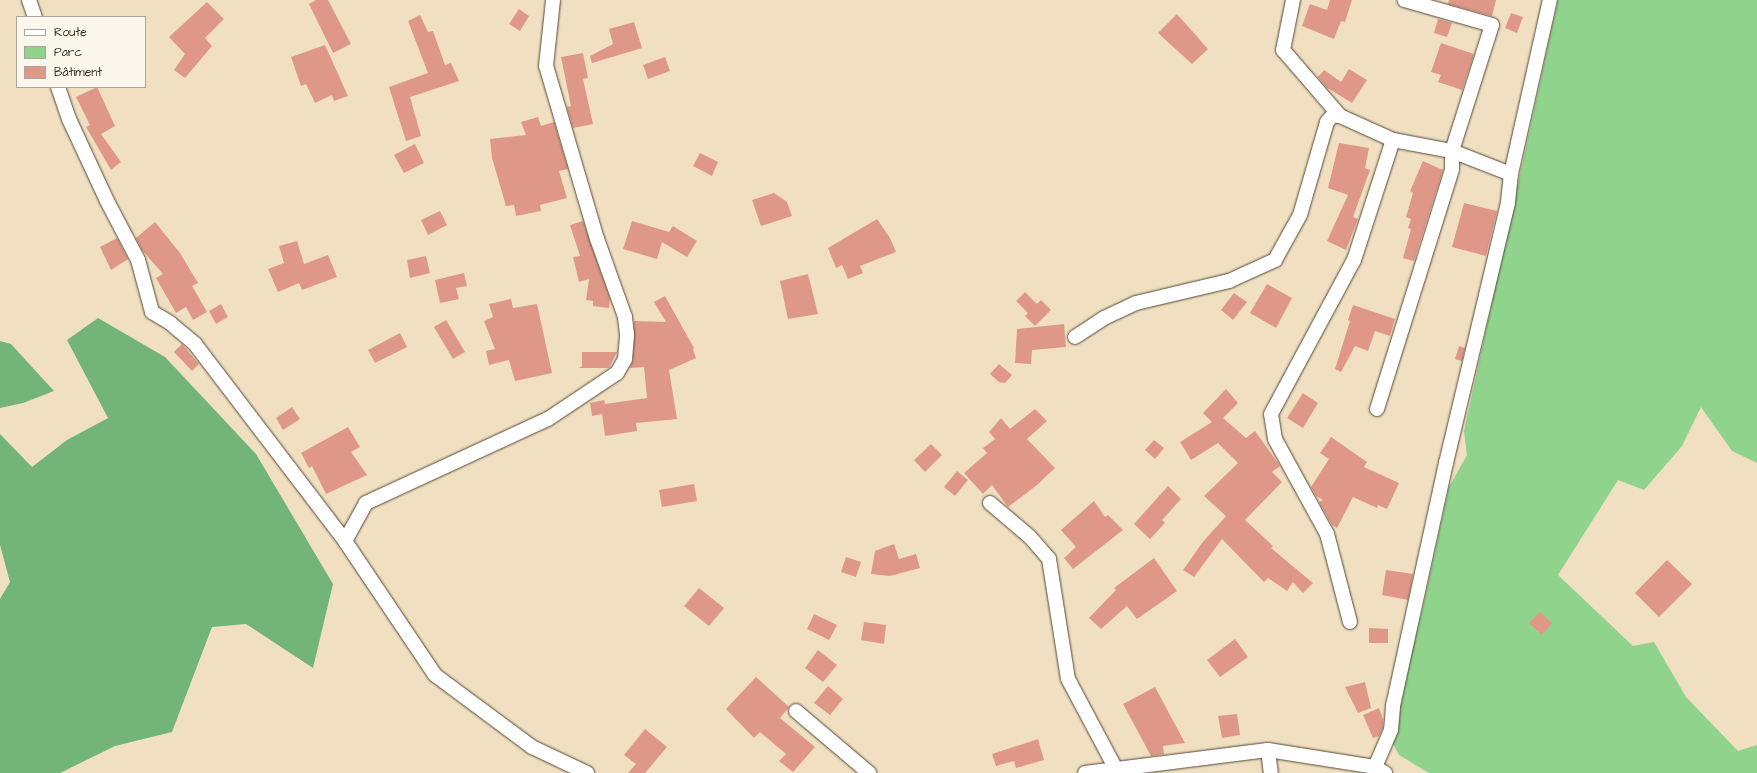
<!DOCTYPE html>
<meta charset="utf-8">
<style>
body{margin:0}
#map{position:relative;width:1757px;height:773px;overflow:hidden;background:#f0e0c1;font-family:"Architects Daughter",sans-serif}
div>[style]{position:absolute}
.green>*{inset:0;background:#8fd38c}
.forest>*{inset:0;background:#73b578}
.building>*{inset:0;background:#df9887}
.roads{filter:drop-shadow(0 0 1px #564536) drop-shadow(0 0 1px #564536)}
.street>*{height:14px;margin:-7px;padding:0 7px;transform-origin:7px;border-radius:7px;background:#fff}
span{translate:-50% -50%;white-space:nowrap;text-align:center;line-height:1.15;-webkit-text-stroke:4px #fbf7ec;paint-order:stroke}
.legend{position:absolute;left:16px;top:16px;width:130px;height:72px;box-sizing:border-box;background:#fbf7ec;border:1px solid #aea59a;margin:0;padding:5px 7px;list-style:none;font-size:12px;color:#3b2a1e}
.legend li{display:flex;align-items:center;gap:8px;height:20px}
.legend b{width:20px;border:1px solid #aea59a}
</style>
<div id="map">
<div class="green">
<i style="clip-path:polygon(1558px 0,1757px 0,1757px 463px,1732px 451px,1701px 407px,1682px 446px,1644px 490px,1618px 480px,1558px 575px,1633px 646px,1654px 642px,1686px 697px,1738px 751px,1757px 745px,1757px 773px,1429px 773px,1399px 755px,1390px 738px,1423px 607px,1449px 487px,1467px 455px,1464px 431px)"></i>
</div>
<div class="forest">
<i style="clip-path:polygon(98px 318px,165px 357px,256px 454px,333px 584px,313px 668px,246px 624px,212px 627px,172px 732px,115px 746px,60px 773px,0 773px,0 599px,10px 582px,0 545px,0 434px,32px 467px,67px 440px,108px 418px,67px 340px)"></i>
<i style="clip-path:polygon(0 341px,11px 344px,54px 391px,23px 403px,0 408px)"></i>
</div>
<div class="building">
<i style="clip-path:polygon(316px 0,328px 0,351px 44px,333px 53px,309px 4px)"></i>
<i style="clip-path:polygon(1330px 0,1352px 0,1345px 22px,1341px 21px,1334px 39px,1302px 26px,1310px 4px,1327px 10px)"></i>
<i style="clip-path:polygon(1449px 0,1496px 0,1492px 16px,1448px 4px)"></i>
<i style="clip-path:polygon(207px 2px,224px 19px,205px 38px,212px 46px,185px 78px,174px 70px,185px 54px,169px 37px)"></i>
<i style="clip-path:polygon(519px 9px,529px 16px,520px 31px,509px 24px)"></i>
<i style="clip-path:polygon(1511px 13px,1523px 17px,1517px 33px,1505px 28px)"></i>
<i style="clip-path:polygon(1177px 14px,1208px 49px,1192px 64px,1158px 33px)"></i>
<i style="clip-path:polygon(420px 15px,428px 32px,433px 31px,445px 65px,451px 63px,459px 81px,410px 97px,421px 136px,406px 141px,389px 87px,428px 73px,408px 21px)"></i>
<i style="clip-path:polygon(1438px 19px,1452px 23px,1447px 37px,1434px 33px)"></i>
<i style="clip-path:polygon(634px 22px,642px 48px,592px 63px,590px 56px,613px 44px,609px 29px)"></i>
<i style="clip-path:polygon(1441px 43px,1474px 54px,1462px 90px,1438px 82px,1441px 75px,1431px 72px)"></i>
<i style="clip-path:polygon(325px 45px,348px 96px,334px 101px,332px 95px,315px 103px,306px 84px,301px 86px,291px 57px)"></i>
<i style="clip-path:polygon(583px 53px,588px 78px,583px 79px,593px 124px,573px 128px,567px 107px,571px 106px,561px 57px)"></i>
<i style="clip-path:polygon(665px 57px,670px 71px,648px 79px,643px 65px)"></i>
<i style="clip-path:polygon(1349px 69px,1367px 80px,1352px 103px,1326px 87px,1318px 77px,1324px 70px,1341px 82px)"></i>
<i style="clip-path:polygon(97px 87px,115px 126px,101px 134px,121px 162px,111px 170px,86px 127px,90px 125px,76px 97px)"></i>
<i style="clip-path:polygon(538px 117px,541px 126px,554px 122px,568px 169px,559px 171px,567px 198px,540px 205px,541px 211px,516px 216px,514px 205px,506px 206px,492px 158px,490px 139px,526px 135px,521px 122px)"></i>
<i style="clip-path:polygon(1339px 143px,1369px 148px,1365px 168px,1370px 170px,1353px 217px,1358px 219px,1346px 250px,1327px 241px,1348px 195px,1328px 188px)"></i>
<i style="clip-path:polygon(415px 144px,424px 163px,404px 173px,394px 155px)"></i>
<i style="clip-path:polygon(700px 153px,718px 162px,712px 176px,693px 166px)"></i>
<i style="clip-path:polygon(1423px 161px,1443px 170px,1414px 261px,1403px 258px,1411px 229px,1408px 228px,1411px 219px,1406px 217px,1413px 193px,1410px 191px)"></i>
<i style="clip-path:polygon(774px 193px,787px 202px,792px 216px,761px 226px,752px 200px)"></i>
<i style="clip-path:polygon(1464px 203px,1497px 211px,1486px 256px,1452px 247px)"></i>
<i style="clip-path:polygon(440px 211px,447px 225px,428px 235px,421px 220px)"></i>
<i style="clip-path:polygon(877px 219px,890px 238px,896px 252px,860px 266px,863px 273px,848px 279px,842px 265px,836px 268px,828px 248px)"></i>
<i style="clip-path:polygon(583px 221px,610px 299px,609px 308px,593px 306px,593px 301px,586px 300px,589px 279px,579px 282px,573px 257px,580px 256px,570px 225px)"></i>
<i style="clip-path:polygon(632px 221px,669px 232px,673px 226px,697px 241px,687px 257px,662px 242px,657px 259px,623px 249px)"></i>
<i style="clip-path:polygon(155px 222px,180px 253px,198px 283px,192px 286px,207px 312px,193px 320px,186px 307px,176px 313px,156px 278px,163px 274px,142px 250px,136px 238px)"></i>
<i style="clip-path:polygon(117px 238px,128px 259px,111px 270px,100px 247px)"></i>
<i style="clip-path:polygon(297px 241px,304px 264px,328px 255px,337px 277px,302px 290px,299px 283px,278px 292px,268px 269px,284px 263px,279px 246px)"></i>
<i style="clip-path:polygon(426px 256px,430px 273px,410px 278px,407px 260px)"></i>
<i style="clip-path:polygon(464px 273px,467px 286px,456px 288px,459px 299px,440px 303px,435px 280px)"></i>
<i style="clip-path:polygon(808px 274px,818px 314px,788px 319px,780px 281px)"></i>
<i style="clip-path:polygon(1267px 284px,1292px 298px,1276px 328px,1250px 313px)"></i>
<i style="clip-path:polygon(1025px 292px,1037px 304px,1041px 300px,1051px 310px,1035px 326px,1025px 316px,1028px 313px,1016px 301px)"></i>
<i style="clip-path:polygon(1234px 293px,1247px 302px,1233px 320px,1221px 310px)"></i>
<i style="clip-path:polygon(665px 296px,694px 348px,693px 349px,696px 358px,669px 370px,677px 419px,636px 423px,637px 431px,605px 436px,602px 414px,592px 416px,590px 403px,604px 400px,605px 404px,647px 398px,644px 367px,630px 368px,633px 360px,634px 321px,666px 322px,654px 302px)"></i>
<i style="clip-path:polygon(511px 299px,513px 308px,537px 304px,552px 373px,515px 381px,509px 360px,489px 365px,486px 351px,495px 349px,484px 321px,493px 317px,489px 304px)"></i>
<i style="clip-path:polygon(221px 304px,228px 317px,216px 324px,209px 311px)"></i>
<i style="clip-path:polygon(1353px 305px,1395px 319px,1390px 336px,1375px 331px,1368px 351px,1355px 346px,1341px 372px,1335px 369px,1350px 321px,1348px 320px)"></i>
<i style="clip-path:polygon(446px 320px,465px 352px,453px 359px,434px 327px)"></i>
<i style="clip-path:polygon(1064px 324px,1066px 347px,1032px 350px,1031px 364px,1015px 363px,1017px 329px)"></i>
<i style="clip-path:polygon(400px 333px,407px 347px,375px 363px,368px 350px)"></i>
<i style="clip-path:polygon(182px 344px,199px 364px,192px 371px,174px 352px)"></i>
<i style="clip-path:polygon(1459px 346px,1465px 348px,1462px 361px,1455px 359px)"></i>
<i style="clip-path:polygon(582px 352px,617px 352px,609px 368px,579px 368px,582px 366px)"></i>
<i style="clip-path:polygon(999px 364px,1012px 375px,1005px 383px,999px 382px,990px 374px)"></i>
<i style="clip-path:polygon(1226px 389px,1238px 403px,1223px 418px,1246px 438px,1255px 431px,1280px 466px,1272px 472px,1282px 482px,1245px 520px,1273px 546px,1271px 548px,1313px 583px,1303px 593px,1293px 582px,1287px 591px,1268px 578px,1264px 582px,1222px 539px,1194px 577px,1183px 570px,1202px 543px,1226px 516px,1204px 496px,1238px 463px,1218px 443px,1191px 460px,1180px 442px,1212px 422px,1203px 413px)"></i>
<i style="clip-path:polygon(1303px 393px,1318px 403px,1303px 428px,1287px 418px)"></i>
<i style="clip-path:polygon(292px 407px,300px 419px,283px 430px,276px 418px)"></i>
<i style="clip-path:polygon(1035px 409px,1047px 421px,1027px 439px,1055px 468px,1037px 485px,1008px 507px,992px 485px,983px 494px,964px 473px,987px 453px,983px 448px,995px 439px,989px 432px,1001px 418px,1010px 429px)"></i>
<i style="clip-path:polygon(348px 427px,360px 447px,351px 452px,367px 475px,326px 494px,312px 466px,309px 468px,301px 453px)"></i>
<i style="clip-path:polygon(1331px 437px,1367px 462px,1364px 467px,1399px 483px,1387px 509px,1378px 505px,1377px 508px,1353px 497px,1337px 528px,1332px 525px,1319px 502px,1323px 500px,1316px 496px,1311px 487px,1329px 459px,1320px 453px)"></i>
<i style="clip-path:polygon(1154px 440px,1164px 448px,1155px 459px,1145px 450px)"></i>
<i style="clip-path:polygon(931px 444px,942px 455px,925px 472px,914px 460px)"></i>
<i style="clip-path:polygon(957px 471px,968px 480px,955px 496px,944px 487px)"></i>
<i style="clip-path:polygon(694px 484px,697px 501px,662px 507px,659px 490px)"></i>
<i style="clip-path:polygon(1168px 486px,1181px 499px,1162px 520px,1165px 523px,1150px 539px,1134px 524px)"></i>
<i style="clip-path:polygon(1094px 501px,1105px 517px,1108px 515px,1123px 530px,1073px 569px,1064px 558px,1076px 547px,1061px 530px)"></i>
<i style="clip-path:polygon(894px 544px,899px 559px,916px 554px,920px 568px,890px 576px,871px 574px,875px 551px)"></i>
<i style="clip-path:polygon(846px 557px,861px 562px,856px 577px,841px 572px)"></i>
<i style="clip-path:polygon(1154px 558px,1177px 591px,1137px 619px,1127px 606px,1101px 629px,1089px 618px,1116px 590px,1114px 588px)"></i>
<i style="clip-path:polygon(1667px 560px,1692px 584px,1659px 617px,1635px 593px)"></i>
<i style="clip-path:polygon(1386px 570px,1413px 574px,1408px 600px,1382px 595px)"></i>
<i style="clip-path:polygon(699px 588px,724px 608px,709px 626px,684px 606px)"></i>
<i style="clip-path:polygon(1540px 612px,1552px 623px,1542px 635px,1529px 623px)"></i>
<i style="clip-path:polygon(814px 614px,837px 625px,829px 640px,807px 629px)"></i>
<i style="clip-path:polygon(864px 622px,886px 625px,884px 644px,861px 640px)"></i>
<i style="clip-path:polygon(1369px 628px,1388px 629px,1388px 643px,1369px 643px)"></i>
<i style="clip-path:polygon(1235px 639px,1248px 657px,1220px 677px,1207px 660px)"></i>
<i style="clip-path:polygon(818px 650px,837px 665px,823px 682px,805px 668px)"></i>
<i style="clip-path:polygon(756px 677px,789px 707px,780px 718px,815px 747px,793px 772px,779px 761px,786px 754px,760px 732px,754px 738px,726px 709px)"></i>
<i style="clip-path:polygon(1365px 682px,1371px 708px,1358px 713px,1345px 687px)"></i>
<i style="clip-path:polygon(828px 686px,843px 699px,830px 715px,814px 703px)"></i>
<i style="clip-path:polygon(1155px 687px,1185px 743px,1163px 746px,1164px 754px,1151px 756px,1123px 704px)"></i>
<i style="clip-path:polygon(1379px 708px,1383px 719px,1383px 728px,1379px 736px,1373px 738px,1363px 715px)"></i>
<i style="clip-path:polygon(1237px 714px,1240px 735px,1222px 738px,1218px 716px)"></i>
<i style="clip-path:polygon(645px 729px,667px 747px,645px 773px,628px 773px,636px 764px,624px 755px)"></i>
<i style="clip-path:polygon(1038px 739px,1044px 760px,1016px 768px,1014px 761px,996px 766px,992px 754px)"></i>
</div>
<div class="roads">
<div class="street">
<i style="left:29px;top:0;width:18px;rotate:71deg"></i>
<i style="left:1293px;top:0;width:51px;rotate:101.3deg"></i>
<i style="left:1283px;top:50px;width:87px;rotate:49.2deg"></i>
<i style="left:1340px;top:116px;width:58px;rotate:24.4deg"></i>
<i style="left:1393px;top:140px;width:60px;rotate:10.6deg"></i>
<i style="left:1452px;top:151px;width:63px;rotate:21.3deg"></i>
<i style="left:58px;top:87px;width:34px;rotate:71deg"></i>
<i style="left:69px;top:119px;width:90px;rotate:65.1deg"></i>
<i style="left:107px;top:201px;width:67px;rotate:62.3deg"></i>
<i style="left:138px;top:260px;width:54px;rotate:74.9deg"></i>
<i style="left:152px;top:312px;width:21px;rotate:31deg"></i>
<i style="left:170px;top:323px;width:33px;rotate:40deg"></i>
<i style="left:195px;top:344px;width:248px;rotate:52.7deg"></i>
<i style="left:345px;top:541px;width:161px;rotate:56.1deg"></i>
<i style="left:435px;top:675px;width:121px;rotate:36.6deg"></i>
<i style="left:532px;top:747px;width:61px;rotate:25.3deg"></i>
<i style="left:1075px;top:337px;width:35px;rotate:-33deg"></i>
<i style="left:1104px;top:318px;width:35px;rotate:-25deg"></i>
<i style="left:1136px;top:303px;width:96px;rotate:-13.3deg"></i>
<i style="left:1229px;top:281px;width:51px;rotate:-24.5deg"></i>
<i style="left:1275px;top:260px;width:51px;rotate:-60.9deg"></i>
<i style="left:1300px;top:215px;width:97px;rotate:-73.8deg"></i>
<i style="left:1327px;top:122px;width:9px;rotate:-49deg"></i>
<i style="left:1333px;top:115px;width:7px;rotate:8deg"></i>
<i style="left:1377px;top:409px;width:251px;rotate:-72.6deg"></i>
<i style="left:1452px;top:169px;width:18px;rotate:-90deg"></i>
<i style="left:1452px;top:151px;width:132px;rotate:-72.4deg"></i>
<i style="left:1492px;top:25px;width:91px;rotate:-164.1deg"></i>
<i style="left:990px;top:503px;width:52px;rotate:40.4deg"></i>
<i style="left:1030px;top:537px;width:29px;rotate:49deg"></i>
<i style="left:1049px;top:559px;width:121px;rotate:81deg"></i>
<i style="left:1068px;top:679px;width:106px;rotate:62deg"></i>
<i style="left:345px;top:541px;width:43px;rotate:-61.1deg"></i>
<i style="left:366px;top:503px;width:200px;rotate:-24.8deg"></i>
<i style="left:548px;top:419px;width:83px;rotate:-33.7deg"></i>
<i style="left:617px;top:373px;width:16px;rotate:-60deg"></i>
<i style="left:625px;top:359px;width:25px;rotate:-85deg"></i>
<i style="left:627px;top:334px;width:17px;rotate:-97deg"></i>
<i style="left:625px;top:317px;width:83px;rotate:-109.7deg"></i>
<i style="left:597px;top:239px;width:180px;rotate:-106.4deg"></i>
<i style="left:546px;top:66px;width:66px;rotate:-83.9deg"></i>
<i style="left:1350px;top:622px;width:91px;rotate:-104.6deg"></i>
<i style="left:1327px;top:534px;width:108px;rotate:-118.7deg"></i>
<i style="left:1275px;top:439px;width:25px;rotate:-99deg"></i>
<i style="left:1271px;top:414px;width:175px;rotate:-61.7deg"></i>
<i style="left:1354px;top:260px;width:126px;rotate:-72deg"></i>
<i style="left:796px;top:711px;width:96px;rotate:40.3deg"></i>
<i style="left:1268px;top:750px;width:23px;rotate:83deg"></i>
<i style="left:1375px;top:767px;width:40px;rotate:-66.6deg"></i>
<i style="left:1391px;top:730px;width:24px;rotate:-85deg"></i>
<i style="left:1393px;top:706px;width:249px;rotate:-77.7deg"></i>
<i style="left:1446px;top:463px;width:268px;rotate:-76.6deg"></i>
<i style="left:1508px;top:202px;width:28px;rotate:-84deg"></i>
<i style="left:1511px;top:174px;width:178px;rotate:-77.4deg"></i>
<i style="left:1085px;top:773px;width:184px;rotate:-7.2deg"></i>
<i style="left:1268px;top:750px;width:108px;rotate:9deg"></i>
<i style="left:1375px;top:767px;width:12px;rotate:31deg"></i>
</div>
</div>
<ul class="legend">
<li><b style="height:5px;background:#fff"></b>Route</li>
<li><b style="height:11px;background:#8fd38c"></b>Parc</li>
<li><b style="height:11px;background:#df9887"></b>Bâtiment</li>
</ul>
</div>
